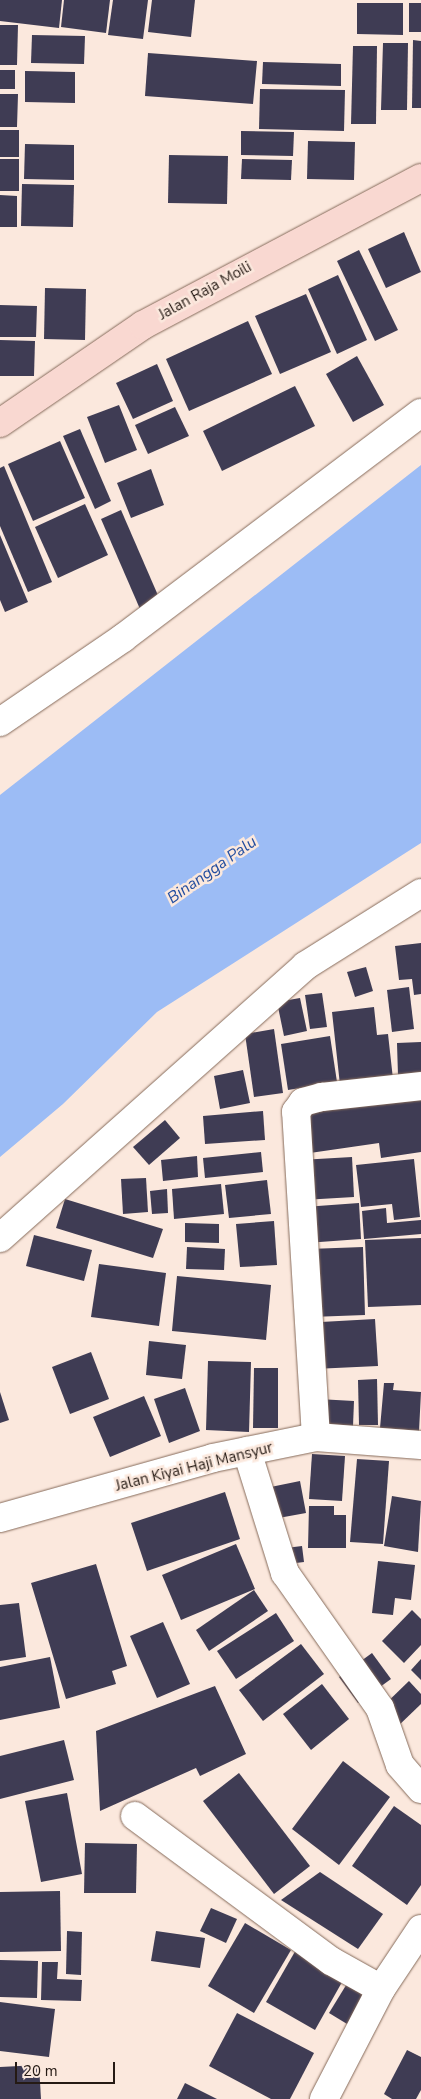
<!DOCTYPE html>
<style>
body{margin:0}
#map{position:relative;width:421px;height:2099px;overflow:hidden;background:#fbe8dd;font-family:"Nunito Sans",sans-serif}
div>[style]{position:absolute}
.water>*{inset:0;background:#9cbcf5}
.building>*{inset:0;background:#3f3c54}
.roads{filter:drop-shadow(0 0 1px #866b5b) drop-shadow(0 0 1px #866b5b)}
.street>*{height:28px;margin:-14px;padding:0 14px;transform-origin:14px;border-radius:14px;background:#fff}
.secondary>*{height:28px;margin:-14px;padding:0 14px;transform-origin:14px;border-radius:14px;background:#f9d8d1}
span{translate:-50% -50%;white-space:nowrap;text-align:center;line-height:1.15;-webkit-text-stroke:5px #fbe8dd;paint-order:stroke}
.street-label{font-size:15px;color:#251a14}
.water-label{font-size:16px;color:#224d9f;font-style:italic}
.scale{position:absolute;left:15px;top:2062px;width:100px;height:22px;box-sizing:border-box;border:2px solid #251a14;border-top:0;padding-left:6px;font-size:15px;line-height:18px;white-space:nowrap;color:#251a14;-webkit-text-stroke:4px #fbe8dd;paint-order:stroke}
</style>
<div id="map">
<div class="water">
<i style="clip-path:polygon(421px 465px,421px 843px,157px 1012px,63px 1104px,0 1157px,0 795px)"></i>
</div>
<div class="building">
<i style="clip-path:polygon(0 0,62px 0,59px 28px,0 21px)"></i>
<i style="clip-path:polygon(64px 0,110px 0,106px 33px,61px 27px)"></i>
<i style="clip-path:polygon(113px 0,148px 0,143px 39px,108px 35px)"></i>
<i style="clip-path:polygon(152px 0,195px 0,191px 37px,148px 32px)"></i>
<i style="clip-path:polygon(357px 3px,403px 3px,403px 35px,357px 34px)"></i>
<i style="clip-path:polygon(409px 3px,421px 3px,421px 32px,409px 32px)"></i>
<i style="clip-path:polygon(0 25px,18px 25px,17px 65px,0 65px)"></i>
<i style="clip-path:polygon(32px 35px,85px 36px,84px 64px,31px 63px)"></i>
<i style="clip-path:polygon(413px 40px,421px 41px,421px 108px,412px 108px)"></i>
<i style="clip-path:polygon(383px 43px,408px 43px,407px 110px,381px 110px)"></i>
<i style="clip-path:polygon(353px 46px,377px 46px,376px 124px,351px 124px)"></i>
<i style="clip-path:polygon(148px 53px,257px 61px,253px 104px,145px 96px)"></i>
<i style="clip-path:polygon(263px 62px,341px 64px,341px 86px,262px 84px)"></i>
<i style="clip-path:polygon(0 70px,15px 70px,15px 89px,0 89px)"></i>
<i style="clip-path:polygon(25px 71px,75px 72px,75px 103px,25px 102px)"></i>
<i style="clip-path:polygon(260px 89px,345px 90px,344px 131px,259px 129px)"></i>
<i style="clip-path:polygon(0 94px,18px 94px,17px 127px,0 127px)"></i>
<i style="clip-path:polygon(0 130px,19px 130px,19px 157px,0 157px)"></i>
<i style="clip-path:polygon(241px 131px,294px 132px,293px 156px,241px 155px)"></i>
<i style="clip-path:polygon(308px 141px,355px 142px,354px 180px,307px 179px)"></i>
<i style="clip-path:polygon(25px 144px,74px 145px,74px 180px,24px 179px)"></i>
<i style="clip-path:polygon(169px 155px,228px 156px,227px 204px,168px 203px)"></i>
<i style="clip-path:polygon(0 159px,19px 159px,19px 191px,0 191px)"></i>
<i style="clip-path:polygon(242px 159px,292px 160px,291px 180px,241px 179px)"></i>
<i style="clip-path:polygon(22px 184px,74px 185px,73px 227px,21px 226px)"></i>
<i style="clip-path:polygon(0 195px,17px 196px,17px 227px,0 227px)"></i>
<i style="clip-path:polygon(404px 232px,421px 272px,386px 288px,368px 249px)"></i>
<i style="clip-path:polygon(359px 250px,398px 330px,375px 341px,337px 261px)"></i>
<i style="clip-path:polygon(338px 275px,367px 340px,337px 354px,308px 289px)"></i>
<i style="clip-path:polygon(45px 288px,86px 289px,85px 340px,44px 339px)"></i>
<i style="clip-path:polygon(306px 294px,331px 352px,280px 374px,255px 316px)"></i>
<i style="clip-path:polygon(0 305px,37px 306px,36px 337px,0 337px)"></i>
<i style="clip-path:polygon(248px 321px,272px 374px,189px 411px,166px 359px)"></i>
<i style="clip-path:polygon(0 340px,35px 341px,34px 376px,0 376px)"></i>
<i style="clip-path:polygon(357px 356px,384px 405px,353px 422px,326px 374px)"></i>
<i style="clip-path:polygon(157px 364px,173px 401px,133px 419px,116px 383px)"></i>
<i style="clip-path:polygon(295px 386px,315px 426px,222px 471px,203px 431px)"></i>
<i style="clip-path:polygon(119px 405px,137px 450px,105px 463px,87px 417px)"></i>
<i style="clip-path:polygon(175px 407px,189px 436px,148px 454px,135px 425px)"></i>
<i style="clip-path:polygon(80px 429px,111px 501px,95px 509px,63px 436px)"></i>
<i style="clip-path:polygon(60px 441px,85px 498px,33px 521px,8px 464px)"></i>
<i style="clip-path:polygon(4px 466px,52px 582px,28px 592px,0 526px,0 468px)"></i>
<i style="clip-path:polygon(151px 469px,164px 505px,131px 518px,117px 483px)"></i>
<i style="clip-path:polygon(85px 504px,108px 555px,58px 578px,35px 527px)"></i>
<i style="clip-path:polygon(121px 510px,160px 600px,140px 609px,101px 519px)"></i>
<i style="clip-path:polygon(0 535px,28px 602px,5px 612px,0 600px)"></i>
<i style="clip-path:polygon(421px 943px,421px 994px,414px 995px,412px 979px,399px 980px,395px 946px)"></i>
<i style="clip-path:polygon(366px 967px,373px 991px,355px 997px,347px 972px)"></i>
<i style="clip-path:polygon(409px 987px,414px 1029px,392px 1032px,387px 990px)"></i>
<i style="clip-path:polygon(322px 993px,327px 1027px,310px 1029px,305px 995px)"></i>
<i style="clip-path:polygon(300px 998px,307px 1031px,284px 1036px,277px 1002px)"></i>
<i style="clip-path:polygon(374px 1007px,377px 1035px,388px 1034px,393px 1079px,340px 1085px,332px 1012px)"></i>
<i style="clip-path:polygon(274px 1029px,283px 1093px,254px 1097px,245px 1034px)"></i>
<i style="clip-path:polygon(330px 1036px,337px 1082px,288px 1090px,281px 1044px)"></i>
<i style="clip-path:polygon(421px 1042px,421px 1075px,398px 1076px,397px 1043px)"></i>
<i style="clip-path:polygon(243px 1070px,250px 1103px,220px 1109px,214px 1076px)"></i>
<i style="clip-path:polygon(421px 1096px,421px 1152px,381px 1158px,379px 1143px,303px 1154px,297px 1115px)"></i>
<i style="clip-path:polygon(263px 1111px,265px 1140px,205px 1144px,203px 1116px)"></i>
<i style="clip-path:polygon(165px 1120px,180px 1138px,149px 1165px,133px 1147px)"></i>
<i style="clip-path:polygon(261px 1152px,263px 1172px,205px 1178px,203px 1158px)"></i>
<i style="clip-path:polygon(197px 1156px,198px 1177px,163px 1181px,161px 1160px)"></i>
<i style="clip-path:polygon(352px 1157px,354px 1197px,303px 1200px,300px 1160px)"></i>
<i style="clip-path:polygon(414px 1159px,420px 1217px,394px 1220px,392px 1204px,361px 1207px,356px 1165px)"></i>
<i style="clip-path:polygon(146px 1178px,148px 1212px,123px 1214px,121px 1179px)"></i>
<i style="clip-path:polygon(267px 1180px,271px 1214px,229px 1218px,225px 1185px)"></i>
<i style="clip-path:polygon(221px 1184px,224px 1214px,174px 1219px,172px 1189px)"></i>
<i style="clip-path:polygon(167px 1189px,168px 1213px,152px 1214px,150px 1191px)"></i>
<i style="clip-path:polygon(65px 1199px,163px 1229px,153px 1258px,56px 1228px)"></i>
<i style="clip-path:polygon(359px 1203px,361px 1239px,306px 1243px,304px 1207px)"></i>
<i style="clip-path:polygon(386px 1208px,387px 1223px,421px 1220px,421px 1234px,364px 1239px,362px 1211px)"></i>
<i style="clip-path:polygon(274px 1221px,277px 1265px,240px 1267px,236px 1224px)"></i>
<i style="clip-path:polygon(185px 1223px,219px 1224px,219px 1243px,185px 1242px)"></i>
<i style="clip-path:polygon(34px 1235px,92px 1250px,84px 1281px,26px 1266px)"></i>
<i style="clip-path:polygon(421px 1238px,421px 1305px,368px 1307px,365px 1240px)"></i>
<i style="clip-path:polygon(187px 1247px,225px 1249px,224px 1270px,186px 1269px)"></i>
<i style="clip-path:polygon(363px 1247px,365px 1315px,311px 1317px,309px 1249px)"></i>
<i style="clip-path:polygon(99px 1264px,166px 1273px,159px 1326px,91px 1317px)"></i>
<i style="clip-path:polygon(177px 1276px,271px 1285px,266px 1340px,172px 1331px)"></i>
<i style="clip-path:polygon(375px 1319px,378px 1366px,314px 1369px,321px 1322px)"></i>
<i style="clip-path:polygon(149px 1341px,186px 1345px,182px 1379px,146px 1375px)"></i>
<i style="clip-path:polygon(91px 1352px,109px 1399px,70px 1414px,52px 1367px)"></i>
<i style="clip-path:polygon(208px 1361px,251px 1362px,249px 1432px,206px 1430px)"></i>
<i style="clip-path:polygon(254px 1368px,278px 1368px,278px 1428px,253px 1428px)"></i>
<i style="clip-path:polygon(377px 1379px,378px 1425px,359px 1425px,358px 1380px)"></i>
<i style="clip-path:polygon(384px 1383px,394px 1383px,393px 1390px,421px 1392px,419px 1431px,380px 1428px)"></i>
<i style="clip-path:polygon(185px 1388px,200px 1431px,169px 1443px,154px 1399px)"></i>
<i style="clip-path:polygon(0 1392px,9px 1420px,0 1423px)"></i>
<i style="clip-path:polygon(144px 1396px,161px 1436px,110px 1457px,93px 1417px)"></i>
<i style="clip-path:polygon(318px 1399px,354px 1401px,353px 1426px,317px 1424px)"></i>
<i style="clip-path:polygon(312px 1454px,345px 1456px,342px 1501px,309px 1499px)"></i>
<i style="clip-path:polygon(357px 1459px,389px 1461px,383px 1544px,350px 1542px)"></i>
<i style="clip-path:polygon(300px 1481px,306px 1513px,262px 1521px,256px 1490px)"></i>
<i style="clip-path:polygon(225px 1492px,240px 1539px,147px 1571px,131px 1523px)"></i>
<i style="clip-path:polygon(392px 1496px,421px 1501px,418px 1552px,384px 1546px)"></i>
<i style="clip-path:polygon(309px 1506px,334px 1506px,334px 1515px,346px 1515px,346px 1548px,308px 1548px)"></i>
<i style="clip-path:polygon(236px 1544px,255px 1589px,181px 1620px,162px 1575px)"></i>
<i style="clip-path:polygon(302px 1546px,304px 1562px,272px 1566px,270px 1550px)"></i>
<i style="clip-path:polygon(378px 1561px,415px 1565px,411px 1600px,395px 1598px,393px 1615px,372px 1613px)"></i>
<i style="clip-path:polygon(96px 1564px,127px 1666px,112px 1671px,116px 1684px,66px 1699px,31px 1583px)"></i>
<i style="clip-path:polygon(254px 1590px,268px 1611px,209px 1651px,196px 1630px)"></i>
<i style="clip-path:polygon(19px 1603px,26px 1657px,0 1661px,0 1605px)"></i>
<i style="clip-path:polygon(412px 1610px,421px 1619px,421px 1645px,404px 1663px,382px 1641px)"></i>
<i style="clip-path:polygon(276px 1613px,294px 1641px,236px 1679px,217px 1651px)"></i>
<i style="clip-path:polygon(163px 1622px,190px 1684px,157px 1698px,130px 1636px)"></i>
<i style="clip-path:polygon(301px 1644px,324px 1674px,263px 1721px,239px 1690px)"></i>
<i style="clip-path:polygon(372px 1653px,391px 1679px,358px 1703px,339px 1677px)"></i>
<i style="clip-path:polygon(50px 1657px,60px 1708px,0 1720px,0 1667px)"></i>
<i style="clip-path:polygon(421px 1659px,421px 1680px,411px 1670px)"></i>
<i style="clip-path:polygon(409px 1681px,421px 1694px,421px 1704px,395px 1729px,378px 1711px)"></i>
<i style="clip-path:polygon(322px 1684px,349px 1719px,311px 1750px,283px 1714px)"></i>
<i style="clip-path:polygon(215px 1686px,246px 1754px,200px 1776px,196px 1768px,100px 1811px,96px 1731px)"></i>
<i style="clip-path:polygon(64px 1740px,74px 1780px,0 1799px,0 1756px)"></i>
<i style="clip-path:polygon(343px 1761px,390px 1797px,339px 1865px,292px 1829px)"></i>
<i style="clip-path:polygon(239px 1773px,310px 1866px,274px 1894px,203px 1801px)"></i>
<i style="clip-path:polygon(67px 1793px,82px 1874px,41px 1882px,25px 1801px)"></i>
<i style="clip-path:polygon(394px 1806px,421px 1825px,421px 1885px,407px 1905px,352px 1866px)"></i>
<i style="clip-path:polygon(85px 1843px,137px 1844px,136px 1893px,84px 1893px)"></i>
<i style="clip-path:polygon(320px 1872px,383px 1914px,358px 1949px,281px 1900px)"></i>
<i style="clip-path:polygon(60px 1891px,61px 1951px,0 1952px,0 1892px)"></i>
<i style="clip-path:polygon(211px 1908px,237px 1919px,226px 1943px,200px 1931px)"></i>
<i style="clip-path:polygon(245px 1923px,291px 1950px,254px 2013px,208px 1986px)"></i>
<i style="clip-path:polygon(67px 1931px,82px 1932px,81px 1975px,66px 1974px)"></i>
<i style="clip-path:polygon(156px 1931px,205px 1938px,200px 1968px,151px 1961px)"></i>
<i style="clip-path:polygon(297px 1948px,346px 1975px,315px 2030px,266px 2002px)"></i>
<i style="clip-path:polygon(0 1960px,38px 1961px,37px 1998px,0 1997px)"></i>
<i style="clip-path:polygon(42px 1962px,58px 1962px,57px 1979px,82px 1980px,81px 2001px,41px 2000px)"></i>
<i style="clip-path:polygon(348px 1982px,371px 1996px,352px 2027px,329px 2013px)"></i>
<i style="clip-path:polygon(0 2002px,55px 2009px,49px 2057px,0 2051px)"></i>
<i style="clip-path:polygon(237px 2013px,314px 2053px,290px 2099px,271px 2099px,209px 2066px)"></i>
<i style="clip-path:polygon(407px 2050px,421px 2057px,421px 2090px,416px 2099px,392px 2099px,384px 2094px)"></i>
<i style="clip-path:polygon(39px 2065px,41px 2099px,0 2099px,0 2067px)"></i>
<i style="clip-path:polygon(185px 2083px,217px 2099px,177px 2099px)"></i>
</div>
<div class="roads">
<div class="street">
<i style="left:0;top:722px;width:149px;rotate:-34.3deg"></i>
<i style="left:123px;top:638px;width:373px;rotate:-37.1deg"></i>
<i style="left:0;top:1238px;width:409px;rotate:-41.7deg"></i>
<i style="left:305px;top:966px;width:137px;rotate:-32.2deg"></i>
<i style="left:316px;top:1437px;width:326px;rotate:-93.5deg"></i>
<i style="left:296px;top:1112px;width:12px;rotate:-55deg"></i>
<i style="left:303px;top:1102px;width:20px;rotate:-15deg"></i>
<i style="left:322px;top:1097px;width:100px;rotate:-6.3deg"></i>
<i style="left:247px;top:1451px;width:128px;rotate:72.7deg"></i>
<i style="left:285px;top:1573px;width:165px;rotate:54.9deg"></i>
<i style="left:380px;top:1708px;width:60px;rotate:70.7deg"></i>
<i style="left:400px;top:1765px;width:32px;rotate:49deg"></i>
<i style="left:0;top:1518px;width:221px;rotate:-15.7deg"></i>
<i style="left:213px;top:1458px;width:105px;rotate:-11.5deg"></i>
<i style="left:316px;top:1437px;width:105px;rotate:4.4deg"></i>
<i style="left:135px;top:1816px;width:244px;rotate:36.5deg"></i>
<i style="left:331px;top:1961px;width:57px;rotate:29.2deg"></i>
<i style="left:324px;top:2099px;width:124px;rotate:-62.6deg"></i>
<i style="left:381px;top:1989px;width:72px;rotate:-56.3deg"></i>
</div>
<div class="secondary">
<i style="left:0;top:423px;width:173px;rotate:-34.4deg"></i>
<i style="left:143px;top:325px;width:314px;rotate:-27.9deg"></i>
</div>
</div>
<div class="street-label">
<span style="left:205px;top:291px;rotate:-29deg">Jalan Raja Moili</span>
<span style="left:194px;top:1467px;rotate:-14deg">Jalan Kiyai Haji Mansyur</span>
</div>
<div class="water-label">
<span style="left:212px;top:870px;rotate:-35deg">Binangga Palu</span>
</div>
<div class="scale">20 m</div>
</div>
